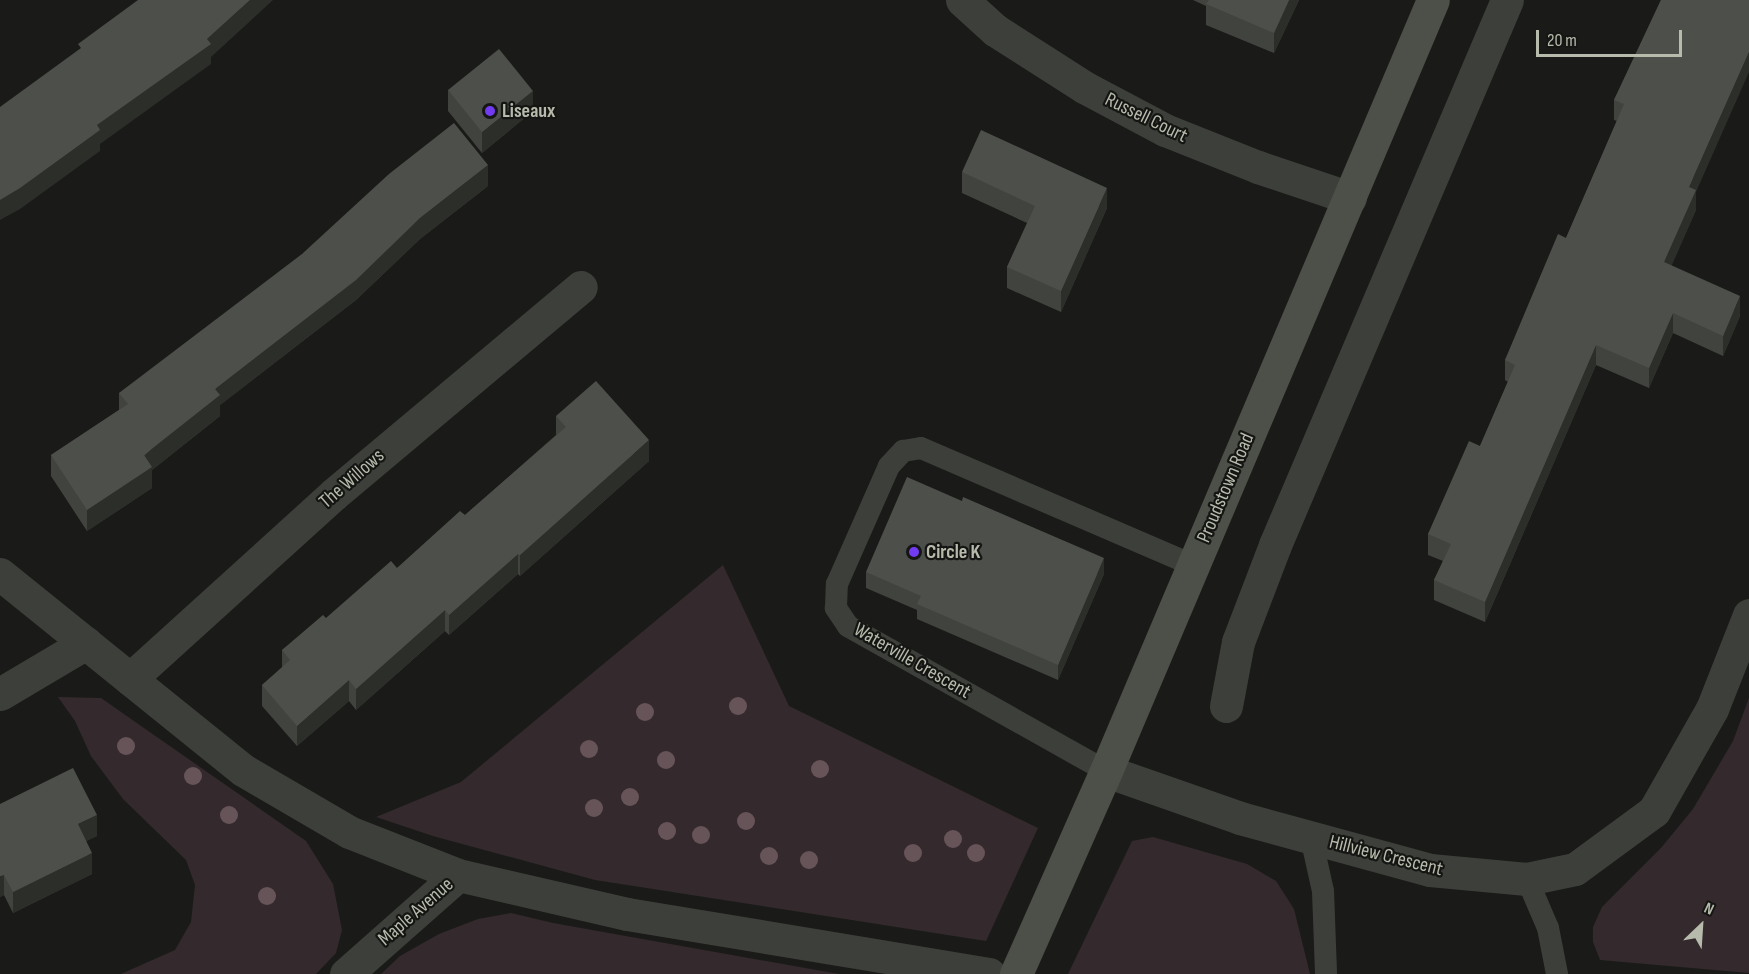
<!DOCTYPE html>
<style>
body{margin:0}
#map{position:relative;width:1749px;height:974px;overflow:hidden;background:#1a1b19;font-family:"Sofia Sans Condensed",sans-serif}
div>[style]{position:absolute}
.green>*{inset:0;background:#34292c}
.lane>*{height:22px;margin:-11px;padding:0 11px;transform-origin:11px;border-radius:11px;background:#3d403a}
.street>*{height:33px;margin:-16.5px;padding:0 16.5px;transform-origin:16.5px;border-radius:16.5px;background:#3d403a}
.secondary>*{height:33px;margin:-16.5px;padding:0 16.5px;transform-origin:16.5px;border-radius:16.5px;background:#4d5048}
.trees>*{width:18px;height:18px;margin:-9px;border-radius:50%;background:#675459}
.wall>*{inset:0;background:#41433e}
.shaded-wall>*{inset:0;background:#2c2e2a}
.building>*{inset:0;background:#4d504a}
.dots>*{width:16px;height:16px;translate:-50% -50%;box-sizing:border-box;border:3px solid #151614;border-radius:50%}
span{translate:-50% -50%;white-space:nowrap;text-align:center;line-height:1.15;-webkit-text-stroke:4.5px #151614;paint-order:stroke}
.poi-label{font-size:20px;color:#b6bbac;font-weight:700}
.left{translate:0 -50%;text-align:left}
.street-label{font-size:20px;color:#b6bbac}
.north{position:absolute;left:1671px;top:896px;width:60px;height:60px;-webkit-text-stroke:4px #151614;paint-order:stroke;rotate:25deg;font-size:16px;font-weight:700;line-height:24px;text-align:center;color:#b6bbac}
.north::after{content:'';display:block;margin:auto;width:21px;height:27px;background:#b6bbac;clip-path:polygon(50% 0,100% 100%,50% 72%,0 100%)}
.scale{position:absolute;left:1536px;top:30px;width:146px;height:27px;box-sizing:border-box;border:3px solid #b6bbac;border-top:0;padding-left:8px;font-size:18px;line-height:21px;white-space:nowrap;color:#b6bbac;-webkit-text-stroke:4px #151614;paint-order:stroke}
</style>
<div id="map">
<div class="green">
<i style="clip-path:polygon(723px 565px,789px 706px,1038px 828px,986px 941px,595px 880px,433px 836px,376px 817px,461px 782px)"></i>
<i style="clip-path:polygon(58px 697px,101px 698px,306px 841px,333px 884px,342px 930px,336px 953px,316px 974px,121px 974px,175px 950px,191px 922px,195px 885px,186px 860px,123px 799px,91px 756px,75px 721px)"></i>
<i style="clip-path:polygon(1749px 698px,1749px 973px,1600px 960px,1593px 942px,1593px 927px,1602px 907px,1661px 848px,1693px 809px,1733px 741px)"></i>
<i style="clip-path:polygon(1153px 837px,1247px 864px,1276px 881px,1294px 909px,1310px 974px,1068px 974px,1132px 841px)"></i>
<i style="clip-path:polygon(511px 913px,553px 923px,839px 974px,381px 974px,400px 956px,439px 934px,478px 919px)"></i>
</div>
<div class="lane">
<i style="left:1106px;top:771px;width:296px;rotate:-150.7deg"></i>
<i style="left:848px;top:626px;width:22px;rotate:-124deg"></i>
<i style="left:836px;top:608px;width:24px;rotate:-88deg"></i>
<i style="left:837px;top:584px;width:129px;rotate:-66.2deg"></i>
<i style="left:889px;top:466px;width:21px;rotate:-47deg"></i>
<i style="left:903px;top:451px;width:18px;rotate:-9deg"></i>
<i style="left:921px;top:448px;width:296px;rotate:23.3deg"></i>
<i style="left:1311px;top:837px;width:55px;rotate:77.5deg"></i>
<i style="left:1323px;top:891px;width:83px;rotate:87.9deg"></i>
<i style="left:1527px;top:879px;width:53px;rotate:66.8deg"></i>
<i style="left:1548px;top:928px;width:47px;rotate:78.9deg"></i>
</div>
<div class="street">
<i style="left:962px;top:0;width:45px;rotate:42.3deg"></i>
<i style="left:995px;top:30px;width:106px;rotate:32.6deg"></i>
<i style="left:1084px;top:87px;width:92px;rotate:28deg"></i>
<i style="left:1165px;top:130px;width:100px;rotate:21.7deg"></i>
<i style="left:1258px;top:167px;width:97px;rotate:18.6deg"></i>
<i style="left:0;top:574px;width:312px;rotate:38.9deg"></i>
<i style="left:243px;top:770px;width:123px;rotate:30.3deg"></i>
<i style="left:349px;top:832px;width:117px;rotate:21.5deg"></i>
<i style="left:458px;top:875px;width:173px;rotate:13deg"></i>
<i style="left:627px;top:914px;width:367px;rotate:9.4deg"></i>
<i style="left:130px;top:679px;width:275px;rotate:-42.2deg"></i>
<i style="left:334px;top:494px;width:322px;rotate:-40deg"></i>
<i style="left:0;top:694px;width:100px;rotate:-30.7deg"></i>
<i style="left:1226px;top:706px;width:65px;rotate:-79.4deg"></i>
<i style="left:1238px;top:642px;width:104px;rotate:-69.1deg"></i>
<i style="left:1275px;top:545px;width:592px;rotate:-66.94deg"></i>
<i style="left:1106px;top:771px;width:142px;rotate:19.3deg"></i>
<i style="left:1240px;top:818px;width:197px;rotate:15.3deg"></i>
<i style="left:1430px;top:870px;width:97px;rotate:5.3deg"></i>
<i style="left:1527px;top:879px;width:49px;rotate:-11.8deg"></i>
<i style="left:1575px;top:869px;width:98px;rotate:-36.3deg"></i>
<i style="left:1654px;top:811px;width:117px;rotate:-60.4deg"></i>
<i style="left:1712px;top:709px;width:101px;rotate:-68.5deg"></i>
<i style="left:346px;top:974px;width:149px;rotate:-41.5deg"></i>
</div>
<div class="secondary">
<i style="left:1016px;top:974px;width:222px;rotate:-66.1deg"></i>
<i style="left:1106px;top:771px;width:837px;rotate:-67.02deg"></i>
</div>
<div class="trees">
<i style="left:738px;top:706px"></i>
<i style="left:645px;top:712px"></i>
<i style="left:126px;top:746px"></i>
<i style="left:589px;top:749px"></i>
<i style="left:666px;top:760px"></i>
<i style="left:820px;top:769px"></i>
<i style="left:193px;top:776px"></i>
<i style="left:630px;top:797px"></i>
<i style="left:594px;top:808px"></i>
<i style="left:229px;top:815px"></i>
<i style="left:746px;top:821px"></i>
<i style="left:667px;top:831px"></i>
<i style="left:701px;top:835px"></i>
<i style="left:953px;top:839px"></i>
<i style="left:913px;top:853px"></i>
<i style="left:976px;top:853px"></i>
<i style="left:769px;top:856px"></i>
<i style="left:809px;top:860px"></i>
<i style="left:267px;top:896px"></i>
</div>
<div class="wall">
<i style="clip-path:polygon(1193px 0,1299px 0,1274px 53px,1206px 25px,1206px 6px)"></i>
<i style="clip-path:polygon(1661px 0,1696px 192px,1696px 210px,1671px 266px,1740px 316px,1723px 356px,1673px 333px,1649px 388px,1596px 365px,1485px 622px,1434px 600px,1434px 580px,1443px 561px,1428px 555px,1428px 534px,1480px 446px,1508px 382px,1505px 380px,1505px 360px,1566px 238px,1617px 121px,1614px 120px,1614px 100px)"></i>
<i style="clip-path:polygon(448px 90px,533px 111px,482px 153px,448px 111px)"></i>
<i style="clip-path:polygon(962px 172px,1107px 208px,1061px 312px,1007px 288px,1007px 267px,1027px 223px,962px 193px)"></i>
<i style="clip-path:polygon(488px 186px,420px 239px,356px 300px,220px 405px,220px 416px,152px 470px,152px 488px,87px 531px,51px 476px,51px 455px,119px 410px,119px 393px)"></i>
<i style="clip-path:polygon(556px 416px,649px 461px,520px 576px,518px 574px,449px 635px,445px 631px,356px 710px,349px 701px,297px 746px,262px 706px,262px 685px,282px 668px,282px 650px,397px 568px,465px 515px,556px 435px)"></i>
<i style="clip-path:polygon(866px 572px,1104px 574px,1058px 680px,917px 619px,917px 610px,866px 588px)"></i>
<i style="clip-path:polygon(0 804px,97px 836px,86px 841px,92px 874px,13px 913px,4px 895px,0 897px)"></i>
</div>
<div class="shaded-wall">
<i style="clip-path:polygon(250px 0,273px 0,211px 57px,211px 64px,100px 144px,100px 151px,20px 209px,0 220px,0 200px,97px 125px,207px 39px)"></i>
<i style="clip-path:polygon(1289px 0,1299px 0,1274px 53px,1274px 33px)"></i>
<i style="clip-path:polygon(1749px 52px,1749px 72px,1696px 192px,1696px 210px,1664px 283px,1664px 262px,1689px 187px)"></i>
<i style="clip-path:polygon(533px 91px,533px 111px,482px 153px,482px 132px)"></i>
<i style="clip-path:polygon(488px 165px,488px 186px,420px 239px,356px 300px,220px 405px,220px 416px,152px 470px,152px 488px,87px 531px,87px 510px,215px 389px,420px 218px)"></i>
<i style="clip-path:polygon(1107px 188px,1107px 208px,1061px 312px,1061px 291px)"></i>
<i style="clip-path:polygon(1740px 296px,1740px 316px,1723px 356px,1723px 336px)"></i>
<i style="clip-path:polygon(1673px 313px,1673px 333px,1649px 388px,1649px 368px)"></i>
<i style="clip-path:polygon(1596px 345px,1596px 365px,1485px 622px,1485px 602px)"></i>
<i style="clip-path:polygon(649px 440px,649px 461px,520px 576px,520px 555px)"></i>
<i style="clip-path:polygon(518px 554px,518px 574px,449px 635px,449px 615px)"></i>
<i style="clip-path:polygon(1104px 558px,1104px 574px,1058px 680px,1058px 665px)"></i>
<i style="clip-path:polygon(445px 610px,445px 631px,356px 710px,356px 689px)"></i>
<i style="clip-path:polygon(349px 680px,349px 701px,297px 746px,297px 726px)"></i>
<i style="clip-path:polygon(97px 815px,97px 836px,78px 845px,78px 824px)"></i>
<i style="clip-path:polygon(92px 853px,92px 874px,13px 913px,13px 892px)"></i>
<i style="clip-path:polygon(4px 875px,4px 895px,0 897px,0 876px)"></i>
</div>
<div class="building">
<i style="clip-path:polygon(138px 0,250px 0,207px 39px,211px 44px,97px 125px,100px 130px,20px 188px,0 200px,0 107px,81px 48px,78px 44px)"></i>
<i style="clip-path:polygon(1209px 0,1289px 0,1274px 33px,1206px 4px)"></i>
<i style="clip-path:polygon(1661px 0,1749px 0,1749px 52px,1689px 187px,1696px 190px,1664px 262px,1740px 296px,1723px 336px,1673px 313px,1649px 368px,1596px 345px,1485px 602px,1434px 580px,1451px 544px,1428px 534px,1469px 441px,1480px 446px,1515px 365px,1505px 360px,1558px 234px,1566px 238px,1624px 104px,1614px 100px)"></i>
<i style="clip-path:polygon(499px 49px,533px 91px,482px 132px,448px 90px)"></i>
<i style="clip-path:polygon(454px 123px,488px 165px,420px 218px,356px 280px,215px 389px,220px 395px,144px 455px,152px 467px,87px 510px,51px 455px,128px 404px,119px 393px,302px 254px,389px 174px)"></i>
<i style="clip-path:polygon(981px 130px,1107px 188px,1061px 291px,1007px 267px,1035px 206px,962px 172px)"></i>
<i style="clip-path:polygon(596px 381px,649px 440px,520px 555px,518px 554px,449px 615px,445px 610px,356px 689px,349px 680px,297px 726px,262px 685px,290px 660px,282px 650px,323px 615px,326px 618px,391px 561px,397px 568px,460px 511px,465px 515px,566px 427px,556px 416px)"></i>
<i style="clip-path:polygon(907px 477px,962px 501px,963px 497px,1104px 558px,1058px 665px,917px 604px,921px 596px,866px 572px)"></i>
<i style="clip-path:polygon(73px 768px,97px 815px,78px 824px,92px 853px,13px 892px,4px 875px,0 876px,0 804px)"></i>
</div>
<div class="dots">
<i style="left:490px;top:111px;background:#723bf2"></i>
<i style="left:914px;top:552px;background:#723bf2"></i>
</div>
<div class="poi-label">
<span class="left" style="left:502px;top:111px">Liseaux</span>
<span class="left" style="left:926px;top:552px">Circle K</span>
</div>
<div class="street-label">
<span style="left:1146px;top:118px;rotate:26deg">Russell Court</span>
<span style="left:352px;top:479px;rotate:-41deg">The Willows</span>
<span style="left:1226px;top:488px;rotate:-67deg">Proudstown Road</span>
<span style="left:912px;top:661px;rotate:30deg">Waterville Crescent</span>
<span style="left:1386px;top:856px;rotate:14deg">Hillview Crescent</span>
<span style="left:416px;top:912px;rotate:-41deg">Maple Avenue</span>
</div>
<div class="north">N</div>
<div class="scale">20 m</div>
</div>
